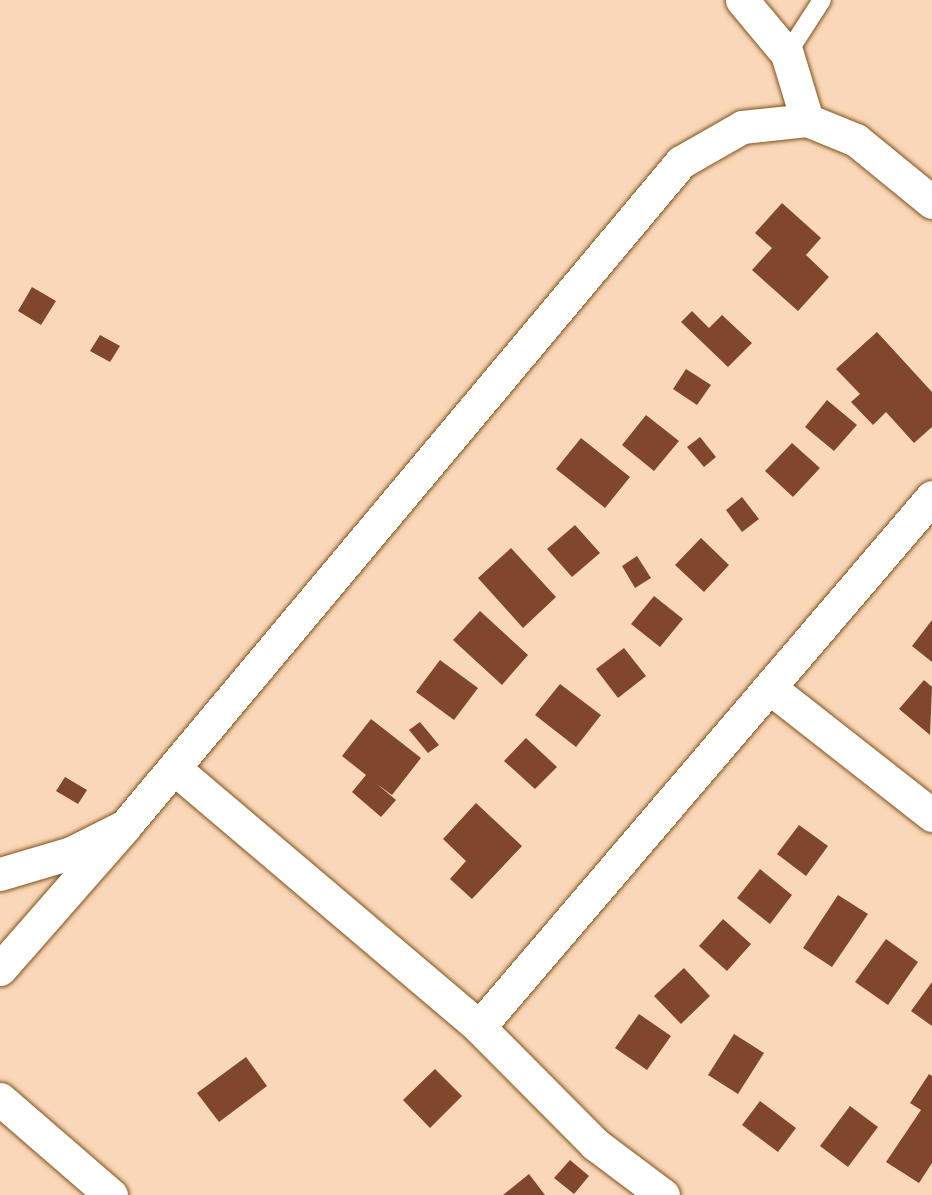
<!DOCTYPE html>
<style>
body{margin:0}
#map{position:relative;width:932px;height:1195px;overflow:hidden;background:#fad7b8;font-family:Quicksand,sans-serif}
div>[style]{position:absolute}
.building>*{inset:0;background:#80472c}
.roads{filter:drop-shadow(0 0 2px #815018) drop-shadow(0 0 2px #815018)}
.lane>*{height:18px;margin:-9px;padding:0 9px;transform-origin:9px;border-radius:9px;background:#fff}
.street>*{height:33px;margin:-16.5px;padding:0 16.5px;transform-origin:16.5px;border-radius:16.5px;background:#fff}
.secondary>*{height:33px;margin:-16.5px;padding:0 16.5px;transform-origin:16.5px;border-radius:16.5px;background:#fff}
span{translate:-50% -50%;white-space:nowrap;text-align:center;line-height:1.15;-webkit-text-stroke:6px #fee7d2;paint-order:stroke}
</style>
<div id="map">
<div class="building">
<i style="clip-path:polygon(782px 203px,821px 238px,806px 255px,829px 277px,798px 311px,752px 270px,772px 248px,755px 233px)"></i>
<i style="clip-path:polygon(32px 287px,56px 301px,41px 325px,18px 311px)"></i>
<i style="clip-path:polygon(692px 311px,709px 328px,722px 315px,752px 343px,728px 367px,681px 322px)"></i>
<i style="clip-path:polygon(877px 332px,932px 392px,932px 427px,914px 443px,886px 412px,873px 425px,851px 402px,860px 394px,836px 369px)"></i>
<i style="clip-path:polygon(100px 335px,120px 346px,110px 362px,90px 351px)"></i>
<i style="clip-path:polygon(686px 369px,711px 385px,697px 405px,673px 389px)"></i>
<i style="clip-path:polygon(827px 400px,857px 425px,834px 451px,805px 427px)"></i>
<i style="clip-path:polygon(646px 415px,679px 441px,654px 471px,622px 445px)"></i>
<i style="clip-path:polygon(700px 437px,716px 457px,704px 467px,687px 447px)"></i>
<i style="clip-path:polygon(581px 438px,630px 477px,605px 508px,556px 469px)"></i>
<i style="clip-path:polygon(792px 443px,820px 468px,793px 497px,765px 471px)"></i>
<i style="clip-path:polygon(742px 497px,759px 519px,742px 532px,726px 510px)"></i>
<i style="clip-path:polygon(575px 525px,600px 553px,572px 577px,547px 549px)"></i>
<i style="clip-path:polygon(701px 538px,729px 565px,704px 592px,675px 565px)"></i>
<i style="clip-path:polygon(511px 548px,556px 597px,523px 628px,478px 578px)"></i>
<i style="clip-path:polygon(637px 556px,651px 578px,635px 588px,622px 566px)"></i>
<i style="clip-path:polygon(654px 596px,683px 619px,660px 647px,631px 624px)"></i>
<i style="clip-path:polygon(480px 611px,528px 655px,502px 685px,453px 640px)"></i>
<i style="clip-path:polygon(932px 620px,932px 662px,912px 646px)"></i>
<i style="clip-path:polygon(624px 648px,646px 676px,618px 698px,596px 669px)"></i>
<i style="clip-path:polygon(440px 660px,478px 688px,454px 720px,416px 692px)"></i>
<i style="clip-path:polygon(924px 680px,932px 687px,930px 735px,899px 709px)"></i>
<i style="clip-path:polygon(560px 684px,601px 715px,576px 747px,535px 715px)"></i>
<i style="clip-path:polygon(371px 719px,421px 758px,392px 795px,377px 784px,396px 800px,381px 817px,352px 792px,366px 775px,342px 756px)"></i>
<i style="clip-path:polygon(420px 722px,439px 745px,428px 753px,409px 730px)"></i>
<i style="clip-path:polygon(526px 738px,557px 767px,535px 789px,504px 761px)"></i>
<i style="clip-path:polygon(65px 777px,87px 790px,78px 804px,56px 791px)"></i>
<i style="clip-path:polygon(476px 803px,522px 846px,472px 899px,450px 879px,466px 861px,443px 839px)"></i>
<i style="clip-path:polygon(799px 825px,828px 846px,806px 876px,777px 854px)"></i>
<i style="clip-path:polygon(760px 869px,792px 895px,770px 924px,737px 898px)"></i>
<i style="clip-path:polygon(838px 895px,868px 914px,832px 967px,803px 948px)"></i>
<i style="clip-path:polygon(723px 919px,751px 944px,727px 971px,699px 946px)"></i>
<i style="clip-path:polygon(886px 939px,918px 962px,888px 1005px,855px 982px)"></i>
<i style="clip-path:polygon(684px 968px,710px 996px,681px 1024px,654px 996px)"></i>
<i style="clip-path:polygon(932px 982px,932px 1026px,911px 1011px)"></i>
<i style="clip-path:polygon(639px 1014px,671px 1036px,647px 1070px,615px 1048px)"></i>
<i style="clip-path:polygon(734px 1034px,764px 1053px,738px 1094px,708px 1075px)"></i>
<i style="clip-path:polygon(246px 1057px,267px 1086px,219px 1122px,197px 1093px)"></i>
<i style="clip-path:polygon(435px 1069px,462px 1096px,430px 1128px,403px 1100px)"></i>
<i style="clip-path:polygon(929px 1074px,932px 1076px,932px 1163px,919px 1183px,886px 1162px,921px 1110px,910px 1103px)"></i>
<i style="clip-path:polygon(760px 1101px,796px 1128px,778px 1152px,742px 1125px)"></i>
<i style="clip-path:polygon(850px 1106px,878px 1127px,848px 1167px,820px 1146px)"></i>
<i style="clip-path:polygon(570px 1160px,589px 1176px,574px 1194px,554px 1178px)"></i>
<i style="clip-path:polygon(529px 1174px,545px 1195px,503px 1195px)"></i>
</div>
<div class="roads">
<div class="lane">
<i style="left:787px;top:54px;width:64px;rotate:-57.1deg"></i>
</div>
<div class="street">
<i style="left:742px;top:0;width:70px;rotate:50.2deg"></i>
<i style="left:787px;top:54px;width:69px;rotate:73.1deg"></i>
<i style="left:770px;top:688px;width:206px;rotate:38.1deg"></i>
<i style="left:174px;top:768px;width:400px;rotate:40.3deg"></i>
<i style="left:479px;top:1027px;width:165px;rotate:45.2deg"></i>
<i style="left:595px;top:1144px;width:85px;rotate:36.9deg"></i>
<i style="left:0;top:969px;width:190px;rotate:-48.8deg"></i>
<i style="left:125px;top:826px;width:866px;rotate:-50.06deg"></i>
<i style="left:681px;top:162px;width:70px;rotate:-29.8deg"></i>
<i style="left:742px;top:127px;width:65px;rotate:-6.1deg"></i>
<i style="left:807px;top:120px;width:53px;rotate:22.2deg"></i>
<i style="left:856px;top:140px;width:98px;rotate:39.2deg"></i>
<i style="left:479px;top:1027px;width:697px;rotate:-49.48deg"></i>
</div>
<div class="secondary">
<i style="left:0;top:874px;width:74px;rotate:-16.5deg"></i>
<i style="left:71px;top:853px;width:60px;rotate:-26.6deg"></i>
<i style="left:0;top:1099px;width:147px;rotate:40.9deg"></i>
</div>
</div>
</div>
